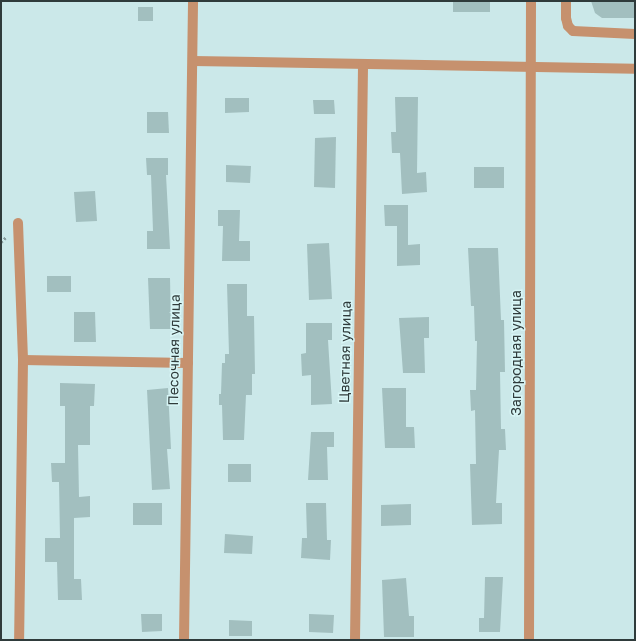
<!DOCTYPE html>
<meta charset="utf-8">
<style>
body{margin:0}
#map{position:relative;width:636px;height:641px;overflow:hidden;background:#cbe8e9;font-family:"Golos Text",sans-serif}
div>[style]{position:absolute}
.building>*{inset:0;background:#a2bfbf}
.path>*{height:2.5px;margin-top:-1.25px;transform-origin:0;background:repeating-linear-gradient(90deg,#879c9d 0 2px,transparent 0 4px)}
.minor>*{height:10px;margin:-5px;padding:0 5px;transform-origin:5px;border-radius:5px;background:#c6916e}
span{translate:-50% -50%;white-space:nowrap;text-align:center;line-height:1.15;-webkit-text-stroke:3px #d8f6f6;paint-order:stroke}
.street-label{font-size:14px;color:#2f3b3b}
.frame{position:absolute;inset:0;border:2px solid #2f3b3b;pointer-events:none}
</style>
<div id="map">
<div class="building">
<i style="clip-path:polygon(453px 1px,490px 1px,490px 12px,453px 12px)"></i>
<i style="clip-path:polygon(591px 1px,635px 1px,635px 18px,602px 18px,595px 13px)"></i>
<i style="clip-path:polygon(138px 7px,153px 7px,153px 21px,138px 21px)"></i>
<i style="clip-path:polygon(395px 97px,418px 97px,417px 173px,426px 172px,427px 192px,402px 194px,400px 153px,392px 153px,391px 132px,396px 132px)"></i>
<i style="clip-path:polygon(225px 98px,249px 98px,249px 112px,225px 113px)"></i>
<i style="clip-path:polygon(313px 100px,334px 100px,335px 114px,314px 114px)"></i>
<i style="clip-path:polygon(147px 112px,168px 112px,169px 133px,147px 133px)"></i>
<i style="clip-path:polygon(336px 137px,335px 188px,314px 187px,315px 138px)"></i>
<i style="clip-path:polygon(146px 158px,168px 158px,168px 175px,166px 175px,170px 249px,147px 249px,147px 231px,153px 231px,151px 175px,147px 175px)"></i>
<i style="clip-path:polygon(226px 165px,251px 166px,250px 183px,226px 182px)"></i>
<i style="clip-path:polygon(474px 167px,504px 167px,504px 188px,474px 188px)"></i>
<i style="clip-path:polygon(95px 191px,97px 221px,76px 222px,74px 192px)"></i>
<i style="clip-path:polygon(384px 205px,408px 205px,408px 245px,420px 244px,420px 265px,397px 266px,397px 226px,385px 226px)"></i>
<i style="clip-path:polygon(218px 210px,240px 210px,239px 241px,250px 241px,250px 261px,222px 261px,223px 226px,218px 226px)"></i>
<i style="clip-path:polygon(329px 243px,332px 299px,309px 300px,307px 244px)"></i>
<i style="clip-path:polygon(468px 248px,498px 248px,501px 320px,504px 320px,505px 372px,500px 372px,501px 429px,505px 429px,506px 450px,499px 450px,496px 503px,502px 503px,502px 524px,472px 525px,470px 464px,476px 464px,475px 410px,471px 411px,470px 390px,476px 390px,477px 341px,475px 341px,474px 306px,471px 306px)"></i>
<i style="clip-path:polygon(47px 276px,71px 276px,71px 292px,47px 292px)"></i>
<i style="clip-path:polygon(148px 278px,170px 278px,171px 329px,150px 329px)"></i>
<i style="clip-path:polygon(227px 284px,247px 284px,247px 316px,254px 316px,255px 374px,252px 374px,252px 395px,246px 395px,244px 440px,223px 440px,222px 405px,219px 405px,219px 394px,221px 394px,222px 363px,225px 363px,225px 354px,229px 354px)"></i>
<i style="clip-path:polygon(74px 312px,95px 312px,96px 342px,74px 342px)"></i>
<i style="clip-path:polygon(429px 317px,429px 338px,424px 338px,425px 373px,403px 373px,399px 318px)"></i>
<i style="clip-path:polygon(306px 323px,332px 323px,332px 340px,328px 340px,332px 404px,311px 405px,311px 375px,302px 376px,301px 354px,306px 353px)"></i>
<i style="clip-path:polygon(60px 383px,95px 384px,94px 406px,90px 406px,90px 445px,78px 445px,79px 497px,90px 496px,90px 517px,74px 518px,74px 579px,81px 579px,82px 600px,58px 600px,57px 562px,45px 562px,45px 538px,60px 538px,59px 482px,52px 482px,51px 463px,65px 463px,65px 406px,60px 406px)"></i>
<i style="clip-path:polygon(168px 388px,171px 449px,167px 449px,170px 489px,152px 490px,147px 390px)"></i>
<i style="clip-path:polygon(382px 388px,406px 388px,406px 427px,414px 427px,415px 448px,385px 448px)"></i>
<i style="clip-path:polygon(311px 432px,334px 432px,334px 447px,327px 447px,328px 480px,308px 480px)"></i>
<i style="clip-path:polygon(228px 464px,251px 464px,251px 482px,228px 482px)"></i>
<i style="clip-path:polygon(133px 503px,162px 503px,162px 525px,133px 525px)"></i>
<i style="clip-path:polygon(306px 503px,326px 503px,327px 540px,331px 540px,330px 560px,301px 558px,302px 538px,307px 538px)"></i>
<i style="clip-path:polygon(411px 504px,411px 525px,381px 526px,381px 505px)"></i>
<i style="clip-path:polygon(225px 534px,253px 536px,252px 554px,224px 553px)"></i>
<i style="clip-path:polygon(485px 577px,503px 577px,500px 632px,479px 632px,479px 618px,484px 618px)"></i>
<i style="clip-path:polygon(406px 578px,409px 616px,414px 616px,414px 637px,384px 637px,382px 580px)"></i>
<i style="clip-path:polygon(141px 614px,162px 614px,162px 631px,142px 632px)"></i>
<i style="clip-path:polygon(309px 614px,334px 615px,333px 633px,309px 632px)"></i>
<i style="clip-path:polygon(229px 620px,252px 621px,252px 636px,229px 636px)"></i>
</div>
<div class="path">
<i style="left:1px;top:242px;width:7px;rotate:-45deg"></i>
</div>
<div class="minor">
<i style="left:566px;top:1px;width:17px;rotate:90deg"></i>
<i style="left:566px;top:18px;width:8px;rotate:76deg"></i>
<i style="left:568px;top:26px;width:7px;rotate:45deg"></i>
<i style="left:573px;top:31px;width:62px;rotate:2.8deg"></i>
<i style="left:193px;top:61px;width:442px;rotate:1deg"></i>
<i style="left:18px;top:223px;width:137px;rotate:87.9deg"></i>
<i style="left:23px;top:360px;width:280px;rotate:90.8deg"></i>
<i style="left:23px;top:360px;width:165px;rotate:1deg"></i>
<i style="left:184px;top:640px;width:639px;rotate:-89.19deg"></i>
<i style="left:355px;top:640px;width:576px;rotate:-89.2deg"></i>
<i style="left:529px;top:640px;width:639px;rotate:-89.82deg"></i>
</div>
<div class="street-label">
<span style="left:174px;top:350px;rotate:-89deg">Песочная улица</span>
<span style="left:345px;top:352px;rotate:-89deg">Цветная улица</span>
<span style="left:516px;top:353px;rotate:-90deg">Загородная улица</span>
</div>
<div class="frame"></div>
</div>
